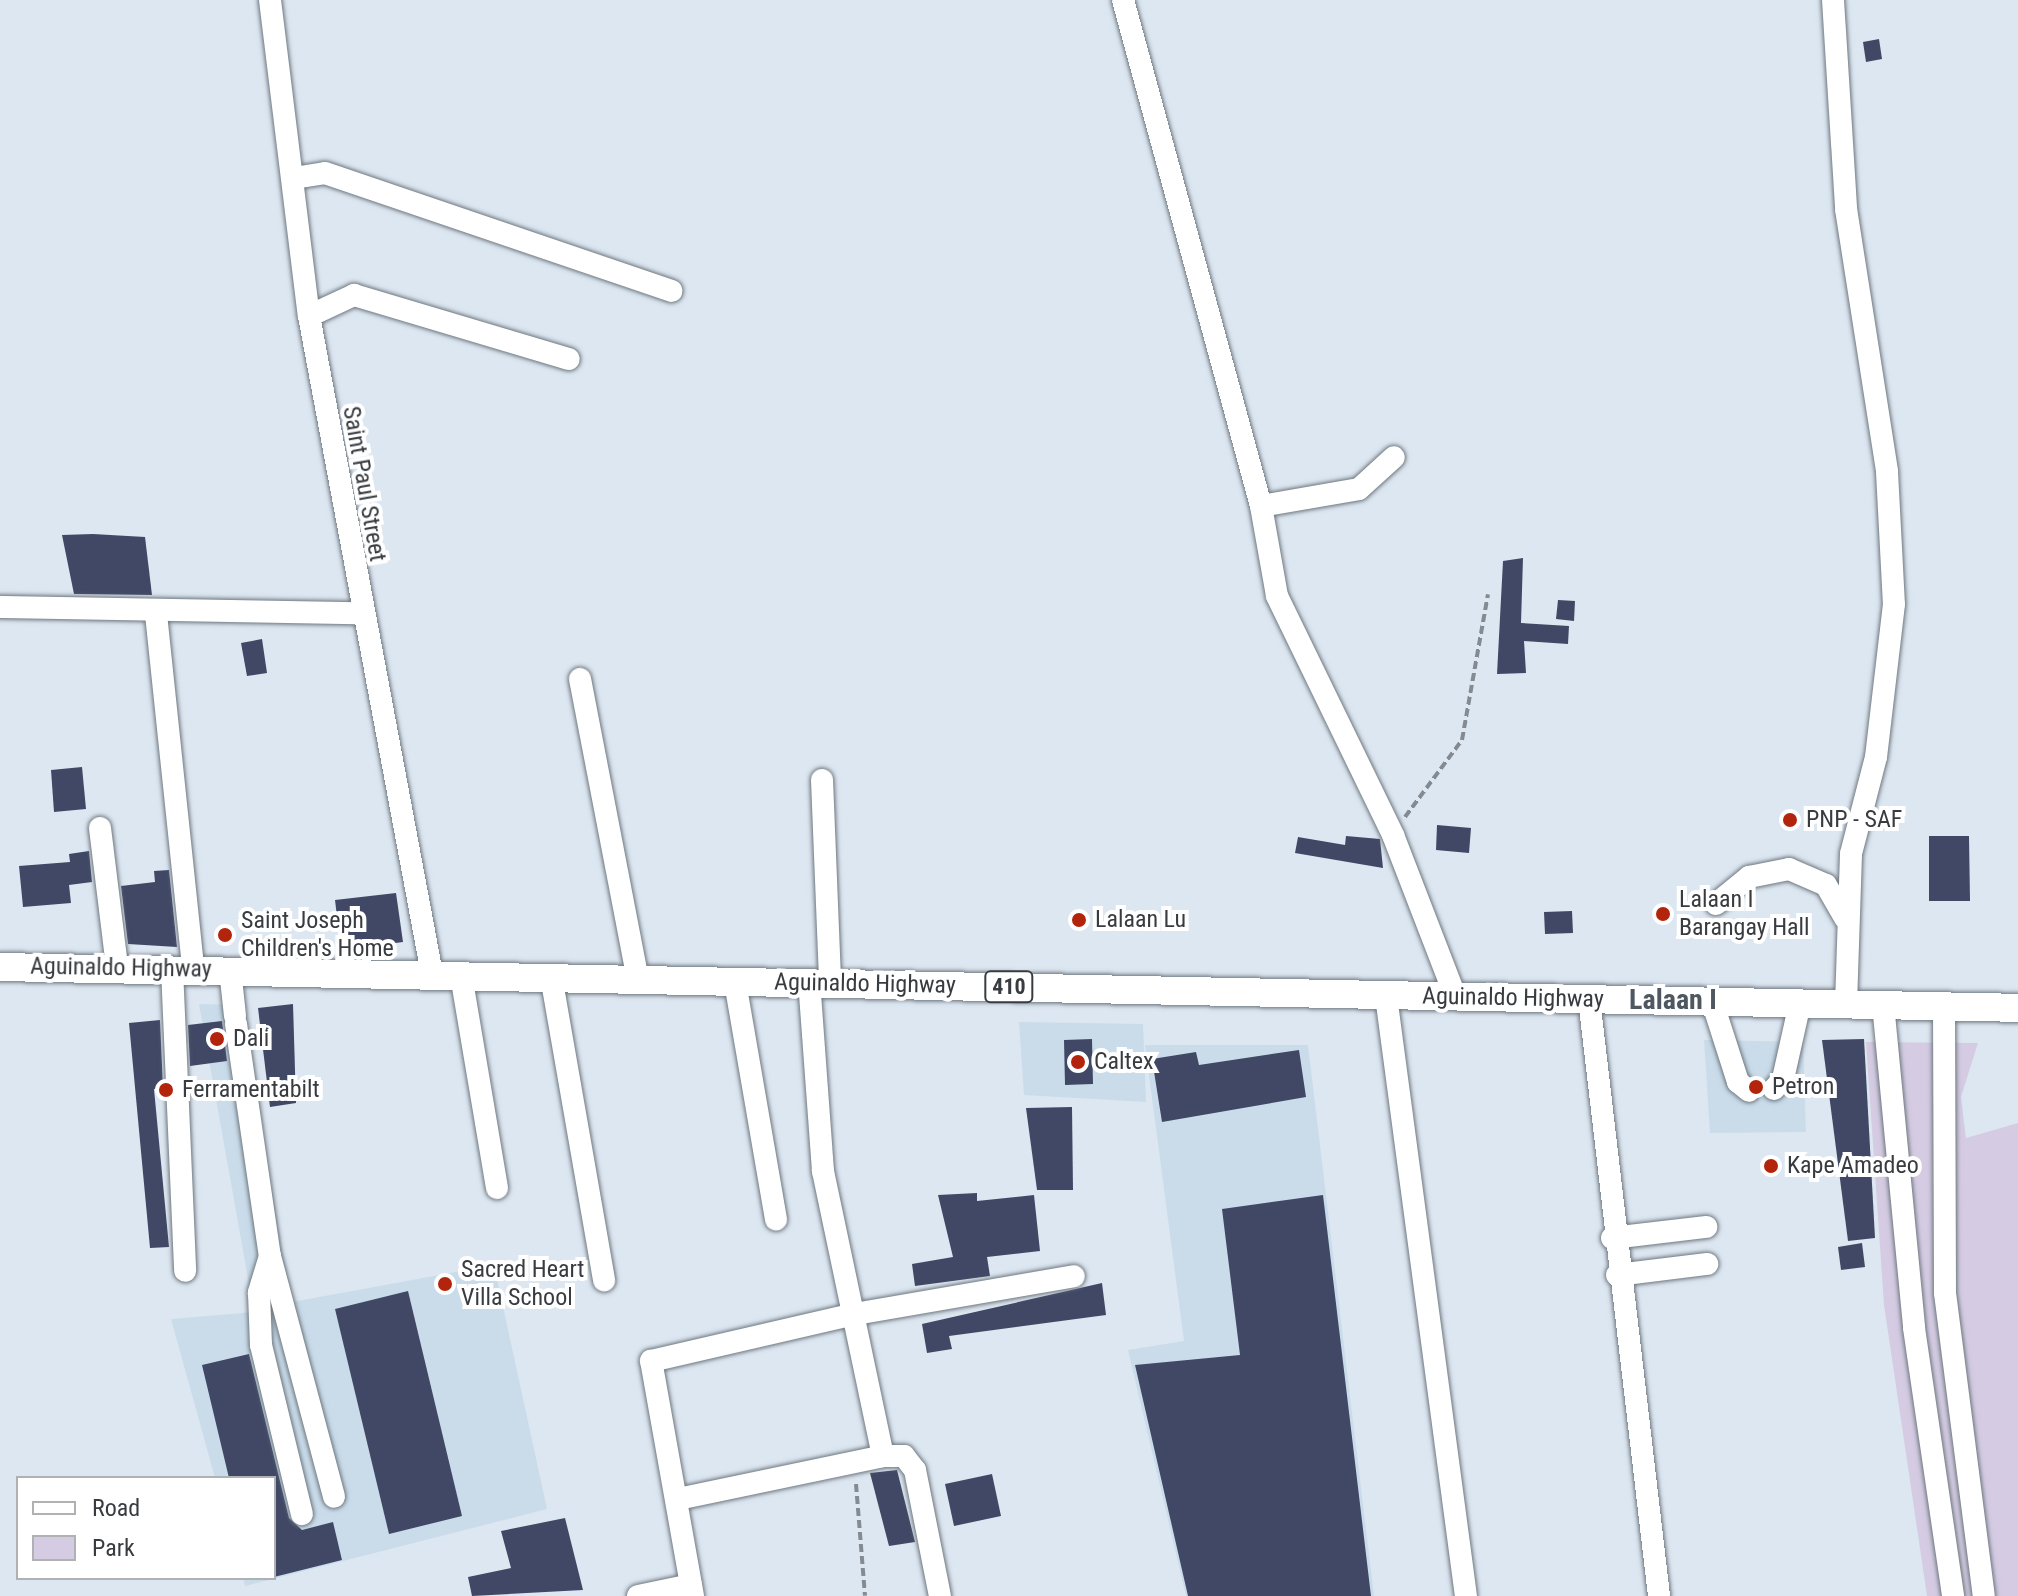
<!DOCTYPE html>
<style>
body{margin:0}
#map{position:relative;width:2018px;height:1596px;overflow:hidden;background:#dde7f1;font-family:"Roboto Condensed",sans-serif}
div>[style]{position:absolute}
.built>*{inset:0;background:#cadcea}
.green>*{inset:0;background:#d5cce3}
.building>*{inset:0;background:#404865}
.path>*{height:4px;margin-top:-2px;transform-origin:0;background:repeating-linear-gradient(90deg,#848a91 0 8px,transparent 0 12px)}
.roads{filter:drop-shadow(0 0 2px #6e7880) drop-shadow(0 0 2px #6e7880)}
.minor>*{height:22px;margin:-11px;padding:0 11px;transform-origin:11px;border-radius:11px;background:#fff}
.major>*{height:28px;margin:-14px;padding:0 14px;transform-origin:14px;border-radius:14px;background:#fff}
.dots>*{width:22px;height:22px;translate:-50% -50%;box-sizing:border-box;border:4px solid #fff;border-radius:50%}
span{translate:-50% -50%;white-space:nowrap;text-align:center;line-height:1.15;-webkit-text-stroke:8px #fff;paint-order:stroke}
.shield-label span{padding:2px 6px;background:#fff;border:2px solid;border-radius:6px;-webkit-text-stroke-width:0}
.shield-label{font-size:22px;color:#383c40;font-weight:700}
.street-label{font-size:24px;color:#383c40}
.poi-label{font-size:24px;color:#383c40}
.left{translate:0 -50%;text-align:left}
.quarter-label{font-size:28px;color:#4f5860;font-weight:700}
.legend{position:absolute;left:16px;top:1476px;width:260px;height:104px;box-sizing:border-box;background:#fff;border:2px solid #afb1b3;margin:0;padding:10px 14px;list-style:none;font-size:24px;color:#383c40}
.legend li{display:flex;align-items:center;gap:16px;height:40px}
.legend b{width:40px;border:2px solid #afb1b3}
</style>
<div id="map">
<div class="built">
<i style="clip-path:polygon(199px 1004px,239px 1005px,292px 1302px,494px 1265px,547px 1509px,245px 1586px,243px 1578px,274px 1578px,274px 1478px,215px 1478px,171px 1319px,254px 1312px)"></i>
<i style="clip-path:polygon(1019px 1022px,1143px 1024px,1146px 1102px,1024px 1095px)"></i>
<i style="clip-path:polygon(1704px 1040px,1803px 1042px,1806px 1132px,1710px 1133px)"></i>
<i style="clip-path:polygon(1145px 1045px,1308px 1045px,1374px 1596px,1186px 1596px,1128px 1350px,1184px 1341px)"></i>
</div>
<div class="green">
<i style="clip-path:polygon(1866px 1042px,1978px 1043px,1961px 1097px,1966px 1138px,2018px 1123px,2018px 1596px,1927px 1596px,1884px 1305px)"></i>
</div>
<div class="building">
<i style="clip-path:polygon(1879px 39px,1882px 59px,1866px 62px,1863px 42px)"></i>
<i style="clip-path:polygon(93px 534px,145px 537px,152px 595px,74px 594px,62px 535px)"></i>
<i style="clip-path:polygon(1523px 558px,1521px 623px,1569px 626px,1568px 644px,1524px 641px,1526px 673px,1497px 674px,1503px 561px)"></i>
<i style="clip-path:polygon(1558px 600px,1575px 601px,1574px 621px,1556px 619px)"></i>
<i style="clip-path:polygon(262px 639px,267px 673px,247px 676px,241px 643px)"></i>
<i style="clip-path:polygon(82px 767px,86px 809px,54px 812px,51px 770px)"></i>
<i style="clip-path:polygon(1437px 825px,1471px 828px,1469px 853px,1436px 850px)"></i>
<i style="clip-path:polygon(1346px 836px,1380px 839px,1383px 868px,1295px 853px,1298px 837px,1345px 845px)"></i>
<i style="clip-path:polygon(1929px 836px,1969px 836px,1970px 901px,1929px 901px)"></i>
<i style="clip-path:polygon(89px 851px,92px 882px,69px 885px,71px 903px,23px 907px,19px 866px,70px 862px,69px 854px)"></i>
<i style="clip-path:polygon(169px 870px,177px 947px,128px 944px,121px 886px,155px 882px,154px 871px)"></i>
<i style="clip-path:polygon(396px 893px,403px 942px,341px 950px,335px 900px)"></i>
<i style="clip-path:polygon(1572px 911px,1573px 933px,1545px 934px,1544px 912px)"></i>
<i style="clip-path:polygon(293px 1004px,296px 1103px,270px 1107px,258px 1008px)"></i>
<i style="clip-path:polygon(160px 1020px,163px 1088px,154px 1089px,169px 1247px,150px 1248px,129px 1023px)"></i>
<i style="clip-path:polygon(222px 1021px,227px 1061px,190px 1066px,188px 1025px)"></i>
<i style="clip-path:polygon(1092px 1039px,1093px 1084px,1065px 1085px,1064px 1040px)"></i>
<i style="clip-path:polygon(1864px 1039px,1875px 1238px,1848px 1241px,1822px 1040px)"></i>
<i style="clip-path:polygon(1299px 1050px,1306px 1097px,1162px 1122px,1152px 1059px,1196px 1052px,1199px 1065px)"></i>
<i style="clip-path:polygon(1072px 1107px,1073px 1190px,1037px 1190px,1026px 1108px)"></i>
<i style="clip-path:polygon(977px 1193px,977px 1201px,1034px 1195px,1040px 1251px,987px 1257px,990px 1276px,915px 1286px,912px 1264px,953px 1257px,938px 1195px)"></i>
<i style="clip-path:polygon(1323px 1195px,1371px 1596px,1188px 1596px,1135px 1365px,1240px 1355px,1222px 1209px)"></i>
<i style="clip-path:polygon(1862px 1243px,1865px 1267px,1841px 1270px,1838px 1247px)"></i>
<i style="clip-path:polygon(1102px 1283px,1106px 1315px,949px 1336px,952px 1349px,927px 1353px,922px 1324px)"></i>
<i style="clip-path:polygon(408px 1291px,462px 1516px,389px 1534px,335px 1309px)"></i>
<i style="clip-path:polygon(249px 1354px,289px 1518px,302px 1530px,333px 1522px,342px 1560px,274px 1577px,274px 1478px,229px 1478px,202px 1365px)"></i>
<i style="clip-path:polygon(897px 1470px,915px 1542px,889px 1546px,870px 1473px)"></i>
<i style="clip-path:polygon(992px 1474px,1001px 1516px,954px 1526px,945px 1484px)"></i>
<i style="clip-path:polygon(565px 1518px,583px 1590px,472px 1596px,468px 1577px,511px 1568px,501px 1531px)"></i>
</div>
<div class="path">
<i style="left:1405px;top:817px;width:96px;rotate:-53.5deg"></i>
<i style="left:1462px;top:740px;width:148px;rotate:-79.9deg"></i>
<i style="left:856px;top:1484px;width:112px;rotate:85.4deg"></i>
</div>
<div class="roads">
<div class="minor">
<i style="left:270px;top:0;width:318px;rotate:83deg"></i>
<i style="left:309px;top:316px;width:669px;rotate:79.41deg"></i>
<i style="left:1123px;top:0;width:524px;rotate:74.74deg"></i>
<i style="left:1261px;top:506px;width:91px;rotate:79.9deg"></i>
<i style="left:1277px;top:596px;width:266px;rotate:64.1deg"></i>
<i style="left:1393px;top:835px;width:175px;rotate:68.9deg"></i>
<i style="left:1833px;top:0;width:209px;rotate:86.4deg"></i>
<i style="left:1846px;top:209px;width:266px;rotate:81.1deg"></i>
<i style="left:1887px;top:472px;width:132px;rotate:87deg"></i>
<i style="left:1894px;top:604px;width:154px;rotate:96.7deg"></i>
<i style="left:1876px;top:757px;width:100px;rotate:104.5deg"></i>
<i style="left:1851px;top:854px;width:149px;rotate:91.9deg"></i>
<i style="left:294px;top:178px;width:31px;rotate:-9deg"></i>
<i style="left:325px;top:173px;width:366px;rotate:18.8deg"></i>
<i style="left:309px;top:316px;width:50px;rotate:-25deg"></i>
<i style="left:354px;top:295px;width:224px;rotate:16.6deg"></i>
<i style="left:1261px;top:506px;width:99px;rotate:-9.8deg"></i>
<i style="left:1359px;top:489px;width:47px;rotate:-42.4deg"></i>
<i style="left:0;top:607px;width:361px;rotate:1deg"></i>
<i style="left:156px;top:614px;width:357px;rotate:84deg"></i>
<i style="left:580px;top:679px;width:306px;rotate:79.1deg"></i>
<i style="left:822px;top:780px;width:202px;rotate:87.7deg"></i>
<i style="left:100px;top:828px;width:140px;rotate:83deg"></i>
<i style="left:1716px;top:904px;width:43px;rotate:-39.3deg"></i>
<i style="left:1749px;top:877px;width:41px;rotate:-11.3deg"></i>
<i style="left:1789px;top:869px;width:40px;rotate:23.4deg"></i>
<i style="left:1826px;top:885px;width:38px;rotate:60deg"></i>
<i style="left:172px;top:969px;width:302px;rotate:87.5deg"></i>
<i style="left:230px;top:969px;width:47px;rotate:83.9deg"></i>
<i style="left:461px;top:975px;width:216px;rotate:80.4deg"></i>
<i style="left:551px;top:976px;width:309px;rotate:80.1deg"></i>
<i style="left:735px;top:982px;width:241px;rotate:80.2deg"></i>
<i style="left:1386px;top:996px;width:605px;rotate:82.41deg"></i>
<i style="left:1589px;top:999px;width:601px;rotate:83.31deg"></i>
<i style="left:1712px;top:1001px;width:85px;rotate:72.2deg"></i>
<i style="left:1738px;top:1082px;width:14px;rotate:39deg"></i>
<i style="left:1883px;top:1004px;width:325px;rotate:84.5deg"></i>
<i style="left:1914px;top:1328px;width:271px;rotate:81.7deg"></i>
<i style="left:1944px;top:1006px;width:287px;rotate:89.8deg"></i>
<i style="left:1945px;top:1293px;width:305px;rotate:82.7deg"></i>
<i style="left:236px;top:1024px;width:234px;rotate:81.7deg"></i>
<i style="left:270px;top:1256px;width:249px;rotate:75.1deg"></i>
<i style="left:1774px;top:1089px;width:13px;rotate:-48deg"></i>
<i style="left:1783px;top:1079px;width:78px;rotate:-77.4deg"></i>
<i style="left:1612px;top:1238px;width:95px;rotate:-6.7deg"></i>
<i style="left:270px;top:1256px;width:39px;rotate:107deg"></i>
<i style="left:259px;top:1293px;width:52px;rotate:87.8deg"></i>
<i style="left:261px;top:1345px;width:174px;rotate:76.4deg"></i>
<i style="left:1617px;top:1275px;width:91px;rotate:-7deg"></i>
<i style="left:883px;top:1456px;width:21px"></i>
<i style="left:904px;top:1456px;width:18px;rotate:52deg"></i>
<i style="left:915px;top:1470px;width:128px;rotate:78.8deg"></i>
<i style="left:678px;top:1499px;width:209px;rotate:-11.8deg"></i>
<i style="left:883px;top:1456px;width:291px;rotate:-101.9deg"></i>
<i style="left:823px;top:1171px;width:190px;rotate:-94.2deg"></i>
<i style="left:638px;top:1596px;width:54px;rotate:-11.7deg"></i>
<i style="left:693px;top:1596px;width:239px;rotate:-100.1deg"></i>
<i style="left:651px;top:1361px;width:209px;rotate:-13deg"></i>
<i style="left:855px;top:1314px;width:222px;rotate:-9.8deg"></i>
</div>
<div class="major">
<i style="left:0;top:967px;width:2018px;rotate:1.16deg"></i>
</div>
</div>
<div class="dots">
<i style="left:1790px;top:820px;background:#b2250c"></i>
<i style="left:1663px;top:914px;background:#b2250c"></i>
<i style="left:1079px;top:920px;background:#b2250c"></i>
<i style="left:225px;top:935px;background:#b2250c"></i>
<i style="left:217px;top:1039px;background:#b2250c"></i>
<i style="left:1078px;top:1062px;background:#b2250c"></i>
<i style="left:1756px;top:1087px;background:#b2250c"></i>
<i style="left:166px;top:1090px;background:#b2250c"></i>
<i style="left:1771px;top:1166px;background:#b2250c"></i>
<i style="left:445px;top:1284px;background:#b2250c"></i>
</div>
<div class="shield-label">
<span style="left:1009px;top:987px">410</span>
</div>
<div class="street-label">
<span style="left:364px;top:484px;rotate:80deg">Saint Paul Street</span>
<span style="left:121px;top:968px;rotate:1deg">Aguinaldo Highway</span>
<span style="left:865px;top:984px;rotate:1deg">Aguinaldo Highway</span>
<span style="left:1513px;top:998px;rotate:1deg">Aguinaldo Highway</span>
</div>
<div class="poi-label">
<span class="left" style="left:1806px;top:820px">PNP - SAF</span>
<span class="left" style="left:1679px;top:914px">Lalaan I<br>Barangay Hall</span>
<span class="left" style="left:1095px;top:920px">Lalaan Lu</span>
<span class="left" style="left:241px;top:935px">Saint Joseph<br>Children's Home</span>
<span class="left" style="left:233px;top:1039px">Dali</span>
<span class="left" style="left:1094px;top:1062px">Caltex</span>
<span class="left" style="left:1772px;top:1087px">Petron</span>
<span class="left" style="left:182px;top:1090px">Ferramentabilt</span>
<span class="left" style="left:1787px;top:1166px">Kape Amadeo</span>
<span class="left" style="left:461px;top:1284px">Sacred Heart<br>Villa School</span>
</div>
<div class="quarter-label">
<span style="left:1673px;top:1000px">Lalaan I</span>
</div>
<ul class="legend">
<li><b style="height:10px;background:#fff"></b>Road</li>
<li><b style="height:22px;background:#d5cce3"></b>Park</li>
</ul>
</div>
